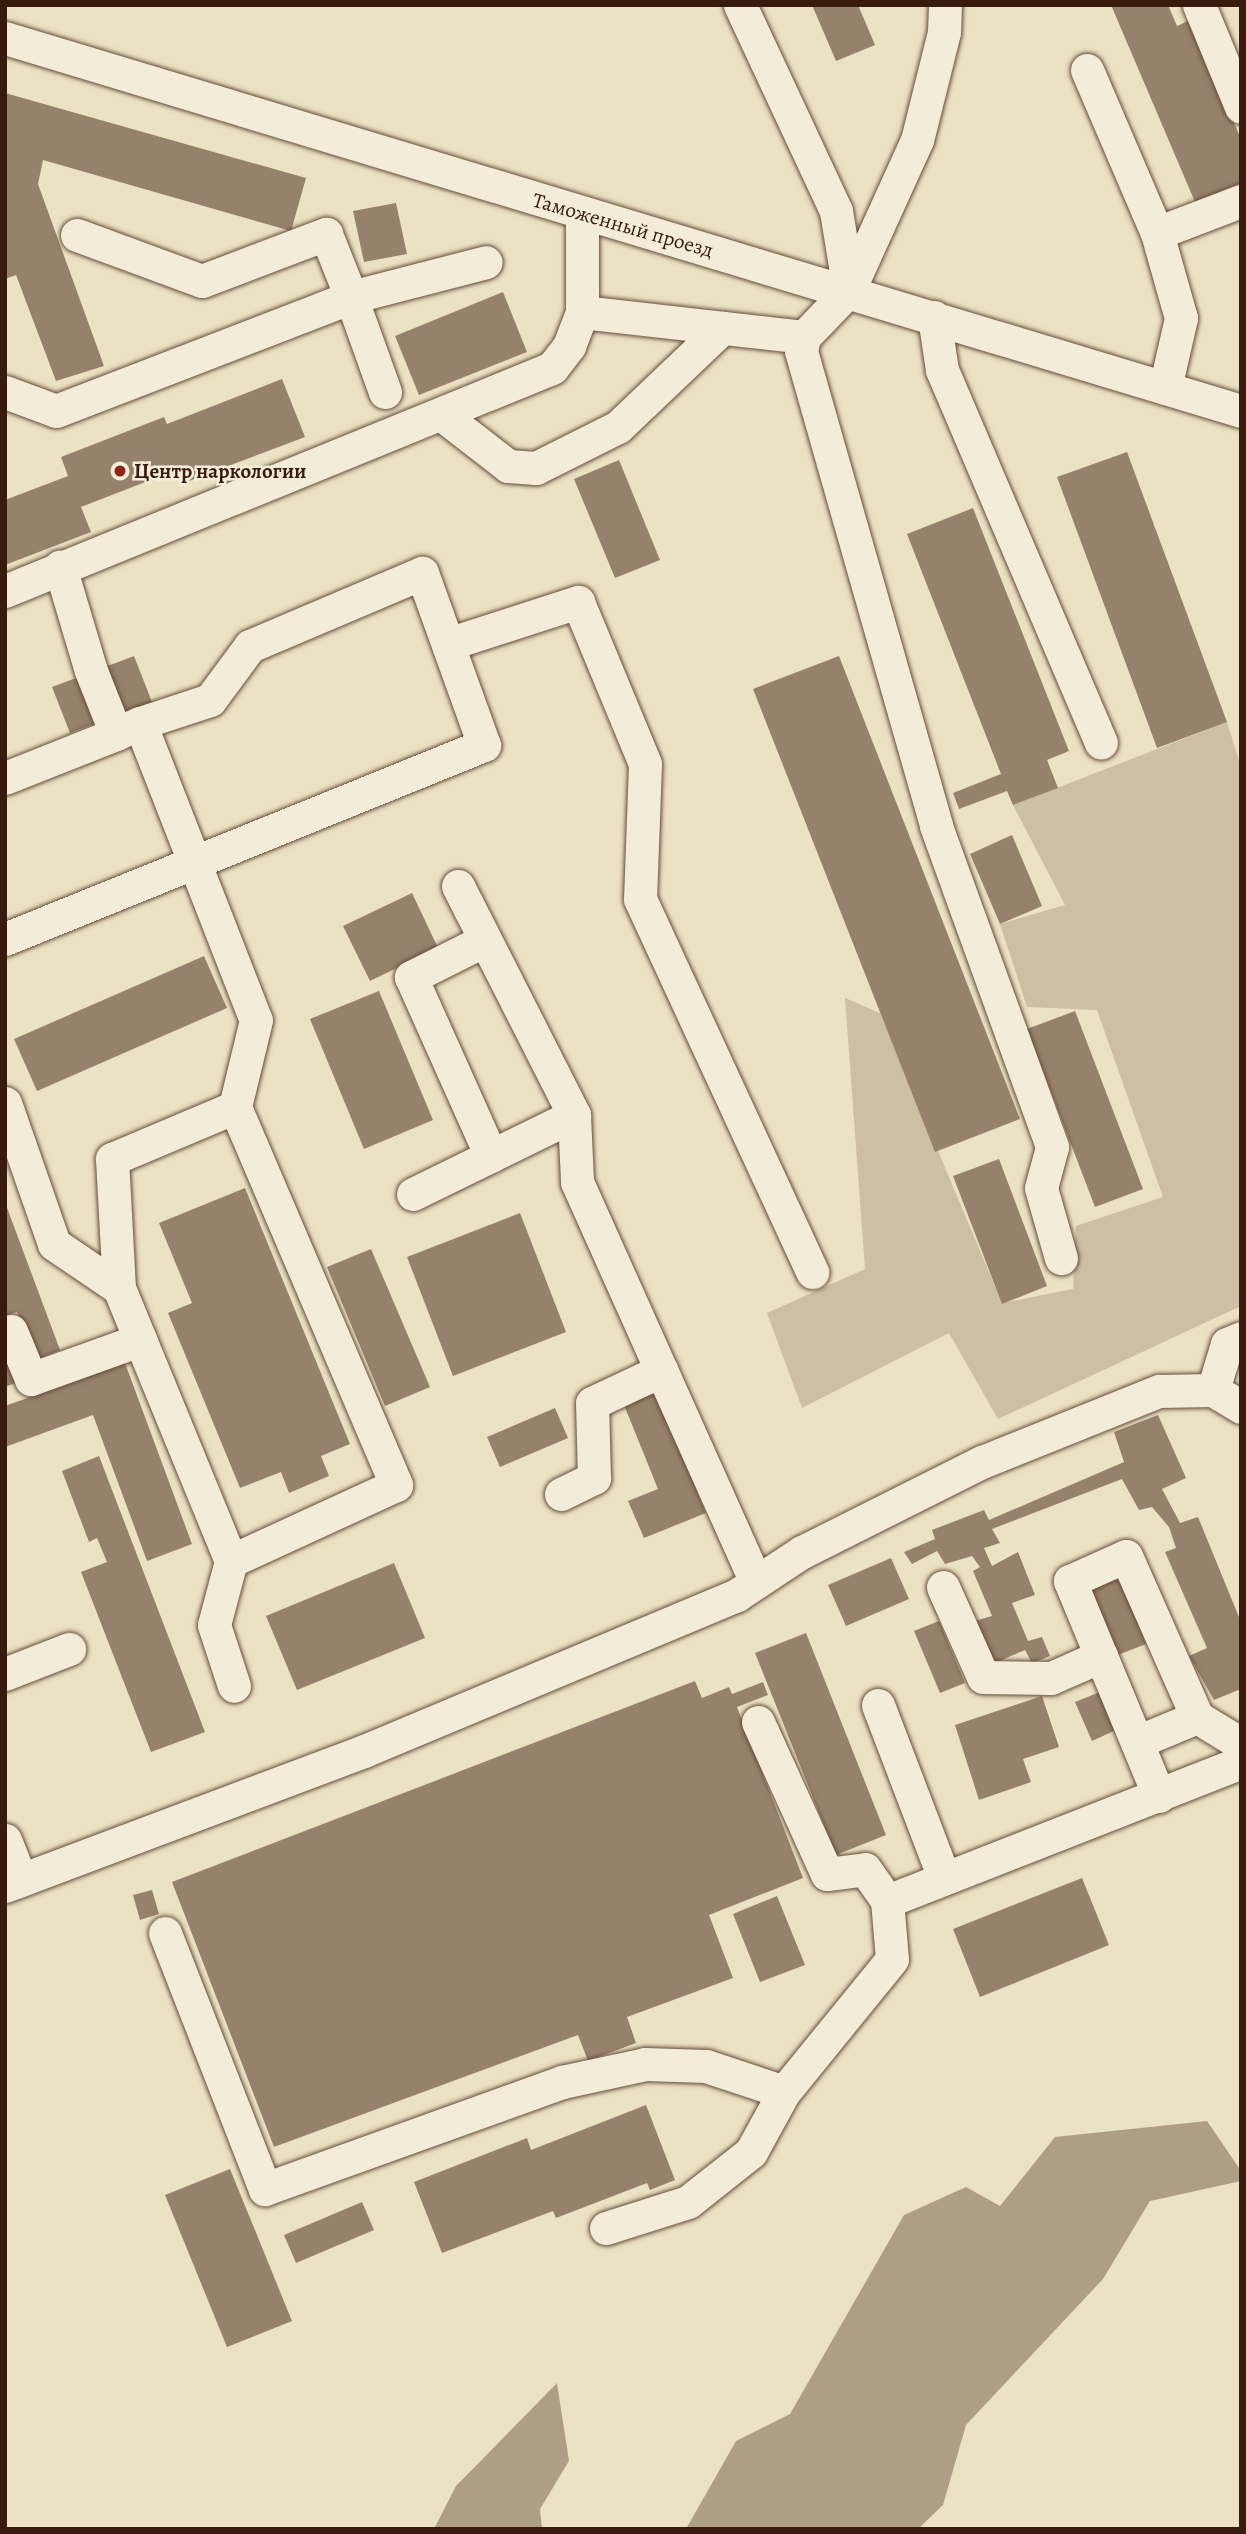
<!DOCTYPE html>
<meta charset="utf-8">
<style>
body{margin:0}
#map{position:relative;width:1246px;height:2534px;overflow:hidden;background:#ebe1c3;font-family:Alegreya,serif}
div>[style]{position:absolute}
.green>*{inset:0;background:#cdbfa4}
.water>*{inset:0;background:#ae9e85}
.building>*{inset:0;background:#96826c}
.roads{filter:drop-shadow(0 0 2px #664c3b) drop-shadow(0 0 2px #664c3b)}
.minor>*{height:33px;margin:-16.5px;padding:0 16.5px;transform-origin:16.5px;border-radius:16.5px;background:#f2ecd8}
.dots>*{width:19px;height:19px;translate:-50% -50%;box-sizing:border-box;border:4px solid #f2ecd8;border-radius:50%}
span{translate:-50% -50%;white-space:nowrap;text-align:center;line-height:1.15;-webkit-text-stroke:5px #f2ecd8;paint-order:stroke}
.street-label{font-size:21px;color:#391b0e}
.poi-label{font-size:21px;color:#391b0e;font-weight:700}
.left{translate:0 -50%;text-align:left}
.frame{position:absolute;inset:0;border:7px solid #391b0e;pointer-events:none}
</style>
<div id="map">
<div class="green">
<i style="clip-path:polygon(1227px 722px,1241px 767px,1241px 1306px,998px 1419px,949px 1333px,802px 1408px,767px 1313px,865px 1269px,845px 998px,880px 1013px,1002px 1303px,1073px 1289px,1076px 1226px,1163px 1197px,1097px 1010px,1027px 1007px,1000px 924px,1065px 905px,1013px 805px)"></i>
</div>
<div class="water">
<i style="clip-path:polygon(1207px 2121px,1241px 2171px,1241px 2181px,1150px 2201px,1103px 2279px,966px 2425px,943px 2505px,918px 2529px,686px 2529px,736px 2441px,790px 2414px,904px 2215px,966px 2187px,1000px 2206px,1055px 2137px)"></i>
<i style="clip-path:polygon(557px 2383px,569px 2461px,540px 2509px,542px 2529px,434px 2529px,456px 2486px)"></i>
</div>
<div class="building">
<i style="clip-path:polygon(812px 5px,858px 5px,875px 45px,836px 61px)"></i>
<i style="clip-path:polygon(1111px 5px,1168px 5px,1177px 26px,1190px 20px,1241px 139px,1241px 183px,1195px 202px)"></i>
<i style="clip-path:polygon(5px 93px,306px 178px,291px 231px,43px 160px,38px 184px,104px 366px,56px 381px,16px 275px,5px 279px)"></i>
<i style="clip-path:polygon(396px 203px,407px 254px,364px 262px,353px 211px)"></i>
<i style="clip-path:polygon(503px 292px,527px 352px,419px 395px,395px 336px)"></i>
<i style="clip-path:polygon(282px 379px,305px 437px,189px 481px,184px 467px,81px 507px,91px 532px,5px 565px,5px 500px,68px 476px,61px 457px,164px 417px,167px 424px)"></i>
<i style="clip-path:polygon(1127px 452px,1227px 722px,1157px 748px,1057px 477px)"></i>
<i style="clip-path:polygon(619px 460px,660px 560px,615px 578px,574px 479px)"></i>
<i style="clip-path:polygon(973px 508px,1069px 751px,1047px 760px,1058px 788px,1013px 805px,1007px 791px,959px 809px,953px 793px,1001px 774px,907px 534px)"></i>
<i style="clip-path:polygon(134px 656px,152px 702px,70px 733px,52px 687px)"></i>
<i style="clip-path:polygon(839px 656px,1020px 1119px,935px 1152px,753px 689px)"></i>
<i style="clip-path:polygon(1012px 835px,1042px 906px,1000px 924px,970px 854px)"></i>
<i style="clip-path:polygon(412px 893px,438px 948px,370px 981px,343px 926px)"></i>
<i style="clip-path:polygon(204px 956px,227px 1008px,37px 1091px,14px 1039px)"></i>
<i style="clip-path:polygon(379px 991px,433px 1120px,364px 1149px,310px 1019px)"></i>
<i style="clip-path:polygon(1075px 1011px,1143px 1189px,1095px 1207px,1027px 1029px)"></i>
<i style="clip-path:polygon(999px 1159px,1047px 1286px,1002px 1304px,953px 1176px)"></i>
<i style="clip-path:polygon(245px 1188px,350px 1444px,321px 1456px,329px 1476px,289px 1493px,281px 1472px,240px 1488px,168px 1313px,192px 1303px,159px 1223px)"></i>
<i style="clip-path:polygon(6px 1205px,60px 1350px,35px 1360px,17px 1312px,5px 1316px)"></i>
<i style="clip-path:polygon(520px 1213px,566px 1332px,453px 1376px,407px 1257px)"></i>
<i style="clip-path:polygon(371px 1249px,430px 1387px,385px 1406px,327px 1267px)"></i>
<i style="clip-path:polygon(5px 1349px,18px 1382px,5px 1387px)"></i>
<i style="clip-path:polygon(125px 1363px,192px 1544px,147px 1561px,93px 1415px,5px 1447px,5px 1406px)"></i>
<i style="clip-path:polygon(656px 1392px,706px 1513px,644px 1538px,628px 1501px,658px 1489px,624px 1405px)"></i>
<i style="clip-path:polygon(555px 1408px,568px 1438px,500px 1467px,487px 1437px)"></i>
<i style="clip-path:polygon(1158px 1415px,1186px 1478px,1162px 1489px,1180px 1523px,1198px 1517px,1241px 1622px,1241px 1689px,1214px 1700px,1189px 1656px,1207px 1648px,1165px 1552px,1176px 1548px,1169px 1527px,1152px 1507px,1139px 1510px,1122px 1479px,992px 1529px,1000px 1543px,984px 1548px,992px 1566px,1018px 1552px,1035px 1595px,1012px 1603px,1028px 1641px,1042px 1637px,1050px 1656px,1032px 1663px,1025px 1650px,990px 1665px,971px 1622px,992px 1616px,973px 1571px,980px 1567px,972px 1556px,945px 1564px,937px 1551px,912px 1564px,904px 1552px,935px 1539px,932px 1530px,984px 1510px,989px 1520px,1124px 1462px,1114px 1432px)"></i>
<i style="clip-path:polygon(99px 1456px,205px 1732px,151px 1752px,81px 1572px,107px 1562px,97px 1538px,89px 1542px,62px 1471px)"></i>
<i style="clip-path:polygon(891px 1558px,909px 1599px,846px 1626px,828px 1585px)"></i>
<i style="clip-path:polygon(394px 1563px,425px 1638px,297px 1690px,266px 1616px)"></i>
<i style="clip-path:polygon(1118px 1574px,1146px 1644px,1118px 1655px,1090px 1585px)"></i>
<i style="clip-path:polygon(939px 1621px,965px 1683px,940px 1693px,914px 1631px)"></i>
<i style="clip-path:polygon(806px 1633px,886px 1835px,836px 1855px,755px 1653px)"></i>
<i style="clip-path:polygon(695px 1681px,702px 1698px,729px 1687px,732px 1694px,763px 1682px,768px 1695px,737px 1707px,803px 1878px,709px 1915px,733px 1978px,627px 2017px,636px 2043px,588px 2061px,578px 2035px,274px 2147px,172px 1882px)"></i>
<i style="clip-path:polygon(1100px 1692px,1116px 1730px,1092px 1741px,1075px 1702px)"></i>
<i style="clip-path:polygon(1042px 1696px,1059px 1747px,1023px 1759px,1031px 1782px,979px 1800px,955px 1725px)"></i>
<i style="clip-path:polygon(1082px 1878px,1109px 1945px,980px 1997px,953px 1929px)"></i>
<i style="clip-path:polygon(152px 1890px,159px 1914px,140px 1920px,133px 1895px)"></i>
<i style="clip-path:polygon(777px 1896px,805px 1965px,760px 1982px,733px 1914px)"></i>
<i style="clip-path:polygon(646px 2105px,675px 2180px,650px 2190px,647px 2183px,556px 2218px,553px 2211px,442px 2253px,414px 2182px,527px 2138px,531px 2150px)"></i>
<i style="clip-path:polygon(230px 2169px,292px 2321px,227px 2347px,165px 2195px)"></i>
<i style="clip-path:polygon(362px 2202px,374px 2230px,296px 2263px,284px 2235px)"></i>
</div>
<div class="roads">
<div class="minor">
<i style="left:740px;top:5px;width:227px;rotate:65deg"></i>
<i style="left:836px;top:211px;width:80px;rotate:80.7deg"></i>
<i style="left:945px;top:5px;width:27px;rotate:92deg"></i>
<i style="left:944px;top:32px;width:111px;rotate:104deg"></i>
<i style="left:917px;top:140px;width:165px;rotate:114.4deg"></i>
<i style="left:849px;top:290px;width:65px;rotate:133.8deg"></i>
<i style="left:804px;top:337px;width:14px;rotate:102deg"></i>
<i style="left:801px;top:351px;width:494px;rotate:74.1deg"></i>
<i style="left:936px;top:826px;width:341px;rotate:70.1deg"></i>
<i style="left:1052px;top:1147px;width:42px;rotate:105deg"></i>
<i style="left:1041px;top:1188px;width:73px;rotate:74.1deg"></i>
<i style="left:1199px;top:5px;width:110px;rotate:67.6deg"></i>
<i style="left:5px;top:38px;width:1291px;rotate:16.79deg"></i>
<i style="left:1087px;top:70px;width:177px;rotate:66.8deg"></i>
<i style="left:77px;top:235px;width:133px;rotate:20.2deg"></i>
<i style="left:202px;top:281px;width:133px;rotate:-20.8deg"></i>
<i style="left:326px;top:234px;width:68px;rotate:68.4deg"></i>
<i style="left:351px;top:297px;width:139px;rotate:-14.5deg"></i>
<i style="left:582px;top:312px;width:223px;rotate:6.4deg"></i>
<i style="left:934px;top:317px;width:54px;rotate:81.4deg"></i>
<i style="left:942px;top:370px;width:405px;rotate:66.9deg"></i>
<i style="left:1165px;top:388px;width:72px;rotate:-77.1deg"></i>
<i style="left:1181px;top:318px;width:88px;rotate:-105.8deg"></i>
<i style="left:1157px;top:233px;width:90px;rotate:-20.9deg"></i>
<i style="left:5px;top:392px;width:54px;rotate:20.4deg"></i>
<i style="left:56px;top:411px;width:316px;rotate:-21.1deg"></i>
<i style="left:351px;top:297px;width:101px;rotate:70.3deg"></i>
<i style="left:441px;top:414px;width:85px;rotate:37.8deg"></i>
<i style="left:508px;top:466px;width:28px;rotate:4deg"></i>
<i style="left:536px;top:468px;width:92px;rotate:-26.6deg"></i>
<i style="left:618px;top:427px;width:144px;rotate:-43.6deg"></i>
<i style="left:5px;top:591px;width:591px;rotate:-22.18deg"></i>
<i style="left:552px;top:368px;width:28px;rotate:-52deg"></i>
<i style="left:569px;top:346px;width:36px;rotate:-69deg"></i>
<i style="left:582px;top:312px;width:97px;rotate:-90deg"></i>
<i style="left:448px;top:644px;width:137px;rotate:-17.9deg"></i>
<i style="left:578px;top:602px;width:175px;rotate:67.5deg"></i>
<i style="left:645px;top:764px;width:135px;rotate:92.1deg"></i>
<i style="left:640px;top:899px;width:411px;rotate:65.2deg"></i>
<i style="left:116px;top:734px;width:26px;rotate:-25deg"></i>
<i style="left:140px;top:723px;width:319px;rotate:68.7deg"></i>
<i style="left:256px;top:1020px;width:89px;rotate:103.6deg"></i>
<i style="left:235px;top:1107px;width:411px;rotate:66.9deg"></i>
<i style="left:396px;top:1485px;width:182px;rotate:155.3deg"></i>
<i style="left:5px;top:778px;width:119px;rotate:-21.6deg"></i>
<i style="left:116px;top:734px;width:68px;rotate:-111.6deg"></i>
<i style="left:91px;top:671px;width:109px;rotate:-106.6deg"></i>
<i style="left:458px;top:886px;width:257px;rotate:63.1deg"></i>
<i style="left:574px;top:1115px;width:67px;rotate:87.4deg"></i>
<i style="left:577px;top:1182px;width:438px;rotate:65.9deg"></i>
<i style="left:5px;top:939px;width:517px;rotate:-22.05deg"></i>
<i style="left:484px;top:745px;width:183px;rotate:-109.8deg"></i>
<i style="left:422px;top:573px;width:187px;rotate:157deg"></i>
<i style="left:250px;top:646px;width:67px;rotate:126.5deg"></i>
<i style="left:210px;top:700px;width:74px;rotate:161.8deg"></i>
<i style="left:485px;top:940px;width:83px;rotate:153.4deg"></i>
<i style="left:411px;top:977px;width:196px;rotate:65.9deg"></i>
<i style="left:5px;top:1103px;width:149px;rotate:70.8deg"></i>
<i style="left:54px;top:1244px;width:78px;rotate:34.1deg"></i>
<i style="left:119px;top:1288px;width:295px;rotate:67.7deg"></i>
<i style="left:231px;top:1561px;width:66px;rotate:104.9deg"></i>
<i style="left:214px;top:1625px;width:64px;rotate:71.8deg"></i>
<i style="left:413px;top:1194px;width:179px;rotate:-26.1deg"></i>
<i style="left:119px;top:1288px;width:129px;rotate:-93.1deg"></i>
<i style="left:112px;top:1159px;width:134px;rotate:-22.9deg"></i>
<i style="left:11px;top:1331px;width:52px;rotate:67.4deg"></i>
<i style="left:31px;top:1379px;width:116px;rotate:-19.7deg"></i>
<i style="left:1213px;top:1390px;width:48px;rotate:-73.1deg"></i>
<i style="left:1227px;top:1344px;width:15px;rotate:-23deg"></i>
<i style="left:561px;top:1494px;width:37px;rotate:-26deg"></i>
<i style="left:594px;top:1478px;width:75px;rotate:-91.5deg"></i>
<i style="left:592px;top:1403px;width:77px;rotate:-25.2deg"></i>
<i style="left:943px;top:1587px;width:98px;rotate:66deg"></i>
<i style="left:983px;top:1677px;width:68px;rotate:0.8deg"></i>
<i style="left:1051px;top:1678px;width:55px;rotate:-23.7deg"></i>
<i style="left:5px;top:1674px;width:69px;rotate:-21.3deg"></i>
<i style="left:878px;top:1705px;width:185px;rotate:69.1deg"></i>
<i style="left:758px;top:1722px;width:167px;rotate:65.6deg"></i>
<i style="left:827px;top:1874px;width:38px;rotate:-7deg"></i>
<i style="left:865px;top:1869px;width:39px;rotate:55deg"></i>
<i style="left:1137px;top:1742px;width:65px;rotate:-22.6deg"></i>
<i style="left:1159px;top:1796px;width:233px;rotate:-112.5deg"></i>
<i style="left:1070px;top:1581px;width:61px;rotate:-24.1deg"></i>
<i style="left:1126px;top:1556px;width:176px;rotate:66.2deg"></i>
<i style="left:1197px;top:1717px;width:52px;rotate:31.5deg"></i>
<i style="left:5px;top:1840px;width:43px;rotate:68.2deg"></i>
<i style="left:5px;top:1886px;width:384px;rotate:-20.6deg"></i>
<i style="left:364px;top:1751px;width:404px;rotate:-22.7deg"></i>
<i style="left:737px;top:1595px;width:78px;rotate:-33.5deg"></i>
<i style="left:802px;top:1552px;width:201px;rotate:-26.6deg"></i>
<i style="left:982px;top:1462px;width:191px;rotate:-21.9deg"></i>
<i style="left:1159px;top:1391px;width:54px;rotate:-1.1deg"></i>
<i style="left:1213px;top:1390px;width:33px;rotate:31deg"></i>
<i style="left:165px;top:1933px;width:275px;rotate:68.7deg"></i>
<i style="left:265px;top:2189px;width:316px;rotate:-19.8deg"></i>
<i style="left:562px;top:2082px;width:85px;rotate:-12.2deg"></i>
<i style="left:645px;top:2064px;width:61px;rotate:1.9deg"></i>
<i style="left:706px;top:2066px;width:82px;rotate:18.4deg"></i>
<i style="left:606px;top:2228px;width:86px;rotate:-17.6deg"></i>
<i style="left:688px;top:2202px;width:80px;rotate:-38.4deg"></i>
<i style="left:751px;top:2152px;width:68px;rotate:-61.2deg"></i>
<i style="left:784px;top:2092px;width:171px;rotate:-50.9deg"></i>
<i style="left:892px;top:1959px;width:58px;rotate:-94.9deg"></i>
<i style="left:887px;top:1901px;width:380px;rotate:-21.4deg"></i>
</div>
</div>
<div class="dots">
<i style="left:120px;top:471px;background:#8f2418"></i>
</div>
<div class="street-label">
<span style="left:623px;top:225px;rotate:16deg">Таможенный проезд</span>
</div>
<div class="poi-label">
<span class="left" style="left:134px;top:471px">Центр наркологии</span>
</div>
<div class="frame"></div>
</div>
